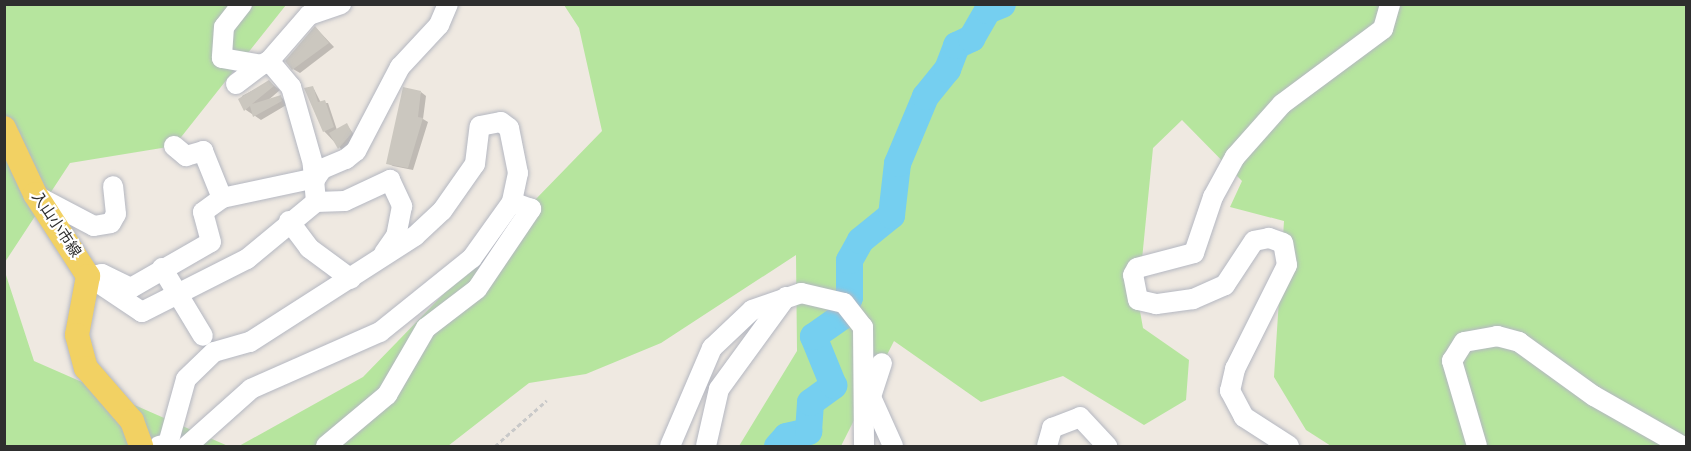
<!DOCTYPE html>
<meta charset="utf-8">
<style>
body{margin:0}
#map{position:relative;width:1691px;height:451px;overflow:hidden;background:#efe9e1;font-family:"Open Sans","Noto Sans JP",sans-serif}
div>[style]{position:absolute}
.green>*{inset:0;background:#b6e59e}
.shadow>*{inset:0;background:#0003}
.river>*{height:27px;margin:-13.5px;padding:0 13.5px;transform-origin:13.5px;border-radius:13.5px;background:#75cff0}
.building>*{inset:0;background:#cbc7bf}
.path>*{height:3px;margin-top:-1.5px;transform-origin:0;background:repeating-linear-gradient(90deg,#c9c9c9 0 4.5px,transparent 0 7.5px)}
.roads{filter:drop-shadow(0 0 2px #b4b7c1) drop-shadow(0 0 2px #b4b7c1)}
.minor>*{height:20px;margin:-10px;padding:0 10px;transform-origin:10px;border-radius:10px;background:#fff}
.major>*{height:24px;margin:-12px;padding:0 12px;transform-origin:12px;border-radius:12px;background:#f2d163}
span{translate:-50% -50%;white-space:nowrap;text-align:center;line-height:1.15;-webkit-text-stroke:4.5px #fff;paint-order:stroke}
.street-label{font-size:15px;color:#2e2e2e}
.frame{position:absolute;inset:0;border:6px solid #2e2e2e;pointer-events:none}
</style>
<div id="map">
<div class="green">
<i style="clip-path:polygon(1636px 4px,1686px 5px,1686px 446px,1331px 446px,1306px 430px,1274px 377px,1284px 221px,1230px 207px,1242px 181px,1182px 120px,1153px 148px,1138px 300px,1143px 328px,1189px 360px,1186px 400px,1144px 425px,1063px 376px,981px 402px,894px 341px,841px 446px,739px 446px,797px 351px,796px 255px,661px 343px,586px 374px,529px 383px,448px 446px,239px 446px,363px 377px,602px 131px,579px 28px,564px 5px)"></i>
<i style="clip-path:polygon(5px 5px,286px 5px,174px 146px,70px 163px,5px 262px)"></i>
<i style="clip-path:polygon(4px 269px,34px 361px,228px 446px,5px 446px)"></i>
</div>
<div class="shadow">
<i style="clip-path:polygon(316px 28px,334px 47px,300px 73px,293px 69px)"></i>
<i style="clip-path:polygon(269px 82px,280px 90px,266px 102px,281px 97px,288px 104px,261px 120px,246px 110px,242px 96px)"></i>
<i style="clip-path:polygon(313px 87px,321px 103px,328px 103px,337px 130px,347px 125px,355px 136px,343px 151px,324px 131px)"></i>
<i style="clip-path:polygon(421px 92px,426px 96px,423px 119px,428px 122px,413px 170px,393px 166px,387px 163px)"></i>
</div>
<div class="river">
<i style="left:777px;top:446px;width:13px;rotate:-48deg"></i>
<i style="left:786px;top:436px;width:23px;rotate:-13deg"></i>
<i style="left:808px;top:431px;width:29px;rotate:-86deg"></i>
<i style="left:810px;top:402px;width:29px;rotate:-36deg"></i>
<i style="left:833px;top:385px;width:53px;rotate:-112.2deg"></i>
<i style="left:813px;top:336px;width:35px;rotate:-35deg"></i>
<i style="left:842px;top:316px;width:20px;rotate:-70deg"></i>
<i style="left:849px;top:297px;width:37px;rotate:-90deg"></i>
<i style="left:849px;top:260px;width:23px;rotate:-61deg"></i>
<i style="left:860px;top:240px;width:40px;rotate:-39deg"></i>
<i style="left:891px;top:215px;width:52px;rotate:-83.4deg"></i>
<i style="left:897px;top:163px;width:73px;rotate:-67.3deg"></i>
<i style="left:925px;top:96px;width:35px;rotate:-51deg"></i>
<i style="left:947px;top:69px;width:26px;rotate:-69deg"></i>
<i style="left:956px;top:45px;width:17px;rotate:-25deg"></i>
<i style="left:971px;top:38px;width:32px;rotate:-60deg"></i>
<i style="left:987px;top:10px;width:16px;rotate:-22deg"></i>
</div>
<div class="building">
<i style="clip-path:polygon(315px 26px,329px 43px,292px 70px,285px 61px)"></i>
<i style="clip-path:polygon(269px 80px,274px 86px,252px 104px,281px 95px,282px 101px,253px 117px,250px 106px,244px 111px,238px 99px)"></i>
<i style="clip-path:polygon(313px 86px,318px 102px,325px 100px,334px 127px,323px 132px,304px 88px)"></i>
<i style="clip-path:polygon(403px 87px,421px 91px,418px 117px,423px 118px,408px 168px,386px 164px)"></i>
<i style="clip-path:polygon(347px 123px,352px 133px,338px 149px,329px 133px)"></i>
</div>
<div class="path">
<i style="left:495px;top:446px;width:69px;rotate:-41.5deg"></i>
</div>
<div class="roads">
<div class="minor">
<i style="left:242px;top:4px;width:29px;rotate:128deg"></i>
<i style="left:224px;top:27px;width:31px;rotate:94deg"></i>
<i style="left:222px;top:58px;width:40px;rotate:10deg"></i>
<i style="left:261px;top:65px;width:9px;rotate:-27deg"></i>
<i style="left:236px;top:84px;width:31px;rotate:-37deg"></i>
<i style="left:174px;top:146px;width:16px;rotate:40deg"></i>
<i style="left:186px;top:156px;width:18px;rotate:-16deg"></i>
<i style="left:203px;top:151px;width:51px;rotate:68deg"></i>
<i style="left:37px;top:196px;width:64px;rotate:27.8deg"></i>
<i style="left:94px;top:226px;width:17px;rotate:-10deg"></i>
<i style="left:111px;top:223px;width:10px;rotate:-61deg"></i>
<i style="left:116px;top:214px;width:28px;rotate:-96deg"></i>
<i style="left:316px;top:202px;width:29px;rotate:-2deg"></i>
<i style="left:345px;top:201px;width:50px;rotate:-25deg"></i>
<i style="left:390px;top:180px;width:29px;rotate:65deg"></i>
<i style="left:402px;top:206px;width:31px;rotate:101deg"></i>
<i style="left:396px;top:236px;width:21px;rotate:125deg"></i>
<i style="left:289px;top:221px;width:34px;rotate:53deg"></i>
<i style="left:309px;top:248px;width:52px;rotate:36.4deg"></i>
<i style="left:162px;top:268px;width:79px;rotate:58.9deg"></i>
<i style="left:88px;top:276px;width:65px;rotate:33.7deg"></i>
<i style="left:142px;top:312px;width:118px;rotate:-26.8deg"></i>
<i style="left:247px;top:259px;width:89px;rotate:-39.6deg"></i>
<i style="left:316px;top:202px;width:38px;rotate:-95deg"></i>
<i style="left:313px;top:164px;width:80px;rotate:-105.9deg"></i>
<i style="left:291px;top:87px;width:34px;rotate:-130deg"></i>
<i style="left:269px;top:61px;width:61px;rotate:-49deg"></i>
<i style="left:309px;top:15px;width:34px;rotate:-19deg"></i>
<i style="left:91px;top:276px;width:11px;rotate:-10deg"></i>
<i style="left:102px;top:274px;width:32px;rotate:26deg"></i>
<i style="left:131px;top:288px;width:92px;rotate:-29.9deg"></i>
<i style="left:211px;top:242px;width:31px;rotate:-105deg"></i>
<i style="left:203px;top:212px;width:24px;rotate:-36deg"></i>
<i style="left:222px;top:198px;width:96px;rotate:-12deg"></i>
<i style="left:316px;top:178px;width:11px;rotate:-56deg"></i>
<i style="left:322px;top:169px;width:26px;rotate:-23deg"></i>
<i style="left:346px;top:159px;width:13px;rotate:-39deg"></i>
<i style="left:356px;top:151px;width:95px;rotate:-62.4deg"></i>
<i style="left:400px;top:67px;width:57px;rotate:-47.1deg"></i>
<i style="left:439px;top:25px;width:23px;rotate:-67deg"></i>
<i style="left:871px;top:397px;width:54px;rotate:65.8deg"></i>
<i style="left:868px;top:406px;width:45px;rotate:-72deg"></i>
<i style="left:159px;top:446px;width:9px;rotate:-13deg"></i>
<i style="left:168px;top:444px;width:67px;rotate:-74.5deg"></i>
<i style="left:186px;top:379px;width:39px;rotate:-44deg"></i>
<i style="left:214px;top:352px;width:37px;rotate:-16deg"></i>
<i style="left:250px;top:342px;width:196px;rotate:-32.7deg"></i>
<i style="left:415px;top:236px;width:37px;rotate:-43deg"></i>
<i style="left:442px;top:211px;width:57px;rotate:-54.9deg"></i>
<i style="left:475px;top:164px;width:38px;rotate:-83deg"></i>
<i style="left:480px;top:126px;width:21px;rotate:-11deg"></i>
<i style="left:501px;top:122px;width:10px;rotate:37deg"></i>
<i style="left:509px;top:128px;width:46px;rotate:78.7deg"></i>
<i style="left:518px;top:173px;width:30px;rotate:102deg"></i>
<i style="left:512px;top:202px;width:69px;rotate:125.5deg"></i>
<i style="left:472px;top:258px;width:118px;rotate:141.2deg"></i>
<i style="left:380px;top:332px;width:141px;rotate:156.2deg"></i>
<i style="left:251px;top:389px;width:86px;rotate:138.3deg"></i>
<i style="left:326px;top:446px;width:80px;rotate:-39.9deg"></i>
<i style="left:387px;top:395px;width:78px;rotate:-59.8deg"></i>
<i style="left:426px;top:328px;width:64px;rotate:-37.4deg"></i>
<i style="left:477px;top:289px;width:97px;rotate:-56deg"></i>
<i style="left:531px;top:209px;width:20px;rotate:-160deg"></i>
<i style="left:670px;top:446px;width:107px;rotate:-66.8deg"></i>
<i style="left:712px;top:348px;width:55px;rotate:-43.5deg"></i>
<i style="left:752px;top:310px;width:52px;rotate:-19.1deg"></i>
<i style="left:801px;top:293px;width:44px;rotate:13.1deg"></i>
<i style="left:844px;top:303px;width:31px;rotate:52deg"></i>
<i style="left:863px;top:327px;width:119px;rotate:89.5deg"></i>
<i style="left:706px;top:446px;width:58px;rotate:-77.2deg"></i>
<i style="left:719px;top:389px;width:114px;rotate:-53.9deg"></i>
<i style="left:1047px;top:446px;width:19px;rotate:-74deg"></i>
<i style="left:1052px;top:428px;width:30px;rotate:-21deg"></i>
<i style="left:1080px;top:417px;width:40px;rotate:47deg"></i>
<i style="left:1289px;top:446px;width:54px;rotate:-147.2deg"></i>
<i style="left:1244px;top:417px;width:30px;rotate:-118deg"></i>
<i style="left:1230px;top:391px;width:23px;rotate:-77deg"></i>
<i style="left:1235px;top:369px;width:116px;rotate:-63.4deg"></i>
<i style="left:1287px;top:265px;width:22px;rotate:-100deg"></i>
<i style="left:1283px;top:243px;width:15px;rotate:-160deg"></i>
<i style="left:1269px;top:238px;width:15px;rotate:169deg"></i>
<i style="left:1254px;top:241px;width:53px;rotate:123.4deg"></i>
<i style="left:1225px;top:285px;width:35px;rotate:156deg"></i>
<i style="left:1193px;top:299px;width:37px;rotate:172deg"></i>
<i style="left:1156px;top:304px;width:18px;rotate:-167deg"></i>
<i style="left:1138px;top:300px;width:25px;rotate:-101deg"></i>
<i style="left:1133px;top:275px;width:8px;rotate:-60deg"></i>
<i style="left:1137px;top:268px;width:59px;rotate:-14.7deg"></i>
<i style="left:1194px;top:253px;width:59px;rotate:-71.3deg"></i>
<i style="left:1213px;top:197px;width:46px;rotate:-61.2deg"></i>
<i style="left:1235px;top:157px;width:71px;rotate:-48.4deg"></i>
<i style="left:1282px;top:104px;width:126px;rotate:-36.6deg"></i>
<i style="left:1383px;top:29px;width:26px;rotate:-74deg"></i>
<i style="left:1477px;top:446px;width:89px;rotate:-106.4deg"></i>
<i style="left:1452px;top:361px;width:22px;rotate:-58deg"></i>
<i style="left:1464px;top:342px;width:34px;rotate:-10deg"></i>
<i style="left:1497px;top:336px;width:23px;rotate:15deg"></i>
<i style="left:1519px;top:342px;width:92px;rotate:35.8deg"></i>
<i style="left:1594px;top:396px;width:101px;rotate:29.6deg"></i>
</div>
<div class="major">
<i style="left:4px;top:128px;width:73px;rotate:64.8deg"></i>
<i style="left:35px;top:194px;width:98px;rotate:57.1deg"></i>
<i style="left:88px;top:276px;width:60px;rotate:100.6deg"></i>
<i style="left:77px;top:335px;width:34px;rotate:75deg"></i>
<i style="left:86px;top:368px;width:70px;rotate:49deg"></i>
<i style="left:132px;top:421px;width:27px;rotate:70deg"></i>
</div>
</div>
<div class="street-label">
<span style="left:57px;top:224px;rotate:56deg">入山小市線</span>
</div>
<div class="frame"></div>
</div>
